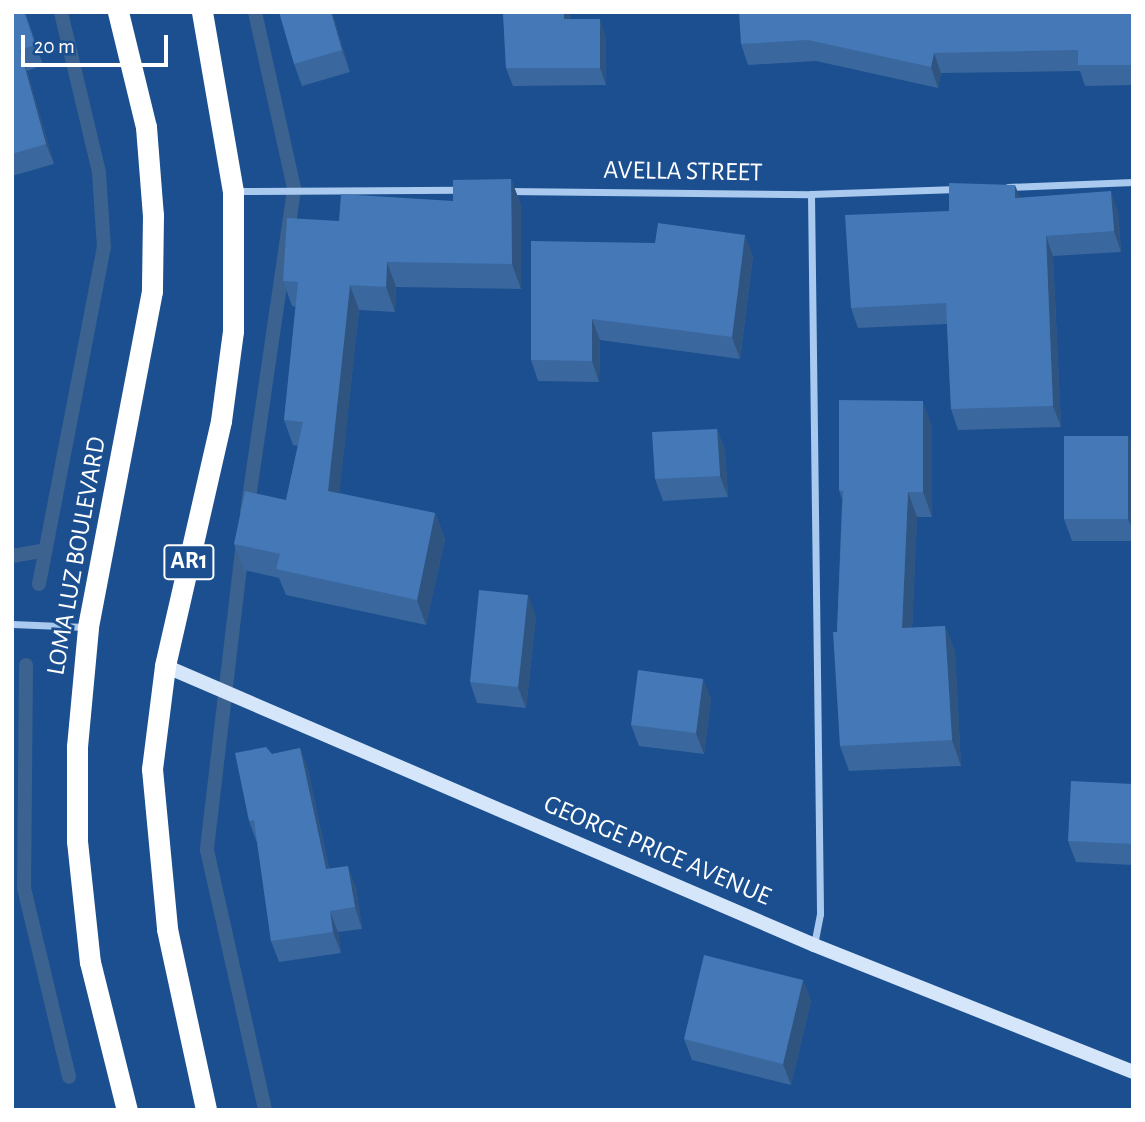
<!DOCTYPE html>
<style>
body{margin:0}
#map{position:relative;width:1145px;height:1122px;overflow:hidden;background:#1b4f8f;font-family:"Alegreya Sans",sans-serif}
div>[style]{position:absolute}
.stream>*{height:14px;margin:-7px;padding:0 7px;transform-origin:7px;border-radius:7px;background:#3c6290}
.street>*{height:7px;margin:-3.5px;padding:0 3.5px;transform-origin:3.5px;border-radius:3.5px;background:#a9c9ee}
.secondary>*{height:14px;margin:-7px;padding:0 7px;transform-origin:7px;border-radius:7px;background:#d6e6fa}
.highway>*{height:21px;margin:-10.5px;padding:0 10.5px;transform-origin:10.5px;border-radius:10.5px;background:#fff}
.wall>*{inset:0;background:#3a679d}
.shaded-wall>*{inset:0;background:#305480}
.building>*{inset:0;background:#4478b7}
span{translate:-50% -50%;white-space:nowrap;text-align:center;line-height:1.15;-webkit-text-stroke:6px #1b4f8f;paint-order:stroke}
.shield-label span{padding:2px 5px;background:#1b4f8f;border:2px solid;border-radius:5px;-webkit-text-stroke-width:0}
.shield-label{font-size:24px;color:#fff;font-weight:700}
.street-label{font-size:26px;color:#fff}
.frame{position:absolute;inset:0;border:14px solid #fff;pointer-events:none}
.scale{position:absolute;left:21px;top:35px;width:147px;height:32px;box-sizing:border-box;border:4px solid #fff;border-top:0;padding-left:9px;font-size:21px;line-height:24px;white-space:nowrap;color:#fff;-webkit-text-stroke:5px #1b4f8f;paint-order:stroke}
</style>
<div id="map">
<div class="stream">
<i style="left:247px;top:512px;width:327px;rotate:-81.7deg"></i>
<i style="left:294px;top:188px;width:180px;rotate:-102.5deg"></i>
<i style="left:243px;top:542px;width:310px;rotate:96.7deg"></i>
<i style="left:207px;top:850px;width:266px;rotate:77.4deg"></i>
<i style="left:12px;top:556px;width:34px;rotate:-10deg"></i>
<i style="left:39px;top:584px;width:342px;rotate:-79.1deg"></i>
<i style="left:104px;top:248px;width:76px;rotate:-93.8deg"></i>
<i style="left:99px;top:172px;width:164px;rotate:-103.4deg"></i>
<i style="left:26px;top:665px;width:223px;rotate:90.5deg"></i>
<i style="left:24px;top:888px;width:194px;rotate:76.6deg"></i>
</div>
<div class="street">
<i style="left:1008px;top:187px;width:125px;rotate:-2.3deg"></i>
<i style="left:234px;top:191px;width:226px;rotate:-0.3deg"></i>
<i style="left:507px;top:191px;width:304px;rotate:0.6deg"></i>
<i style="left:811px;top:194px;width:146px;rotate:-2deg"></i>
<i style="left:811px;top:194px;width:720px;rotate:89.28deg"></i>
<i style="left:820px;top:914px;width:32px;rotate:101deg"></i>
<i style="left:12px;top:624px;width:73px;rotate:2.4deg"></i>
</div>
<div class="secondary">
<i style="left:165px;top:666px;width:706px;rotate:23.26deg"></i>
<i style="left:814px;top:945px;width:343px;rotate:21.7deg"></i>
</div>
<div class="highway">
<i style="left:118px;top:12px;width:118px;rotate:76.3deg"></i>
<i style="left:146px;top:127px;width:88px;rotate:85.5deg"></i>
<i style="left:153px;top:215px;width:76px;rotate:90.8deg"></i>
<i style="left:152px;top:291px;width:343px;rotate:100.8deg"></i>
<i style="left:88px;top:628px;width:119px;rotate:95.3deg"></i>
<i style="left:77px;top:746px;width:95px;rotate:90deg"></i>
<i style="left:77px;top:841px;width:122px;rotate:83.9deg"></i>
<i style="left:90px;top:962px;width:153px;rotate:76deg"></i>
<i style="left:202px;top:12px;width:182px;rotate:80.2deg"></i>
<i style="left:233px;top:191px;width:140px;rotate:90deg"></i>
<i style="left:233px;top:331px;width:91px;rotate:97.6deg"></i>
<i style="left:221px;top:421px;width:251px;rotate:102.9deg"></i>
<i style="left:165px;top:666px;width:104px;rotate:97.2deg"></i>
<i style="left:152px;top:769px;width:161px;rotate:84.6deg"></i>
<i style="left:167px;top:929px;width:185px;rotate:77.8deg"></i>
</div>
<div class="wall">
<i style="clip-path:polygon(12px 12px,25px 12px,43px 65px,27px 71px,54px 164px,12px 176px)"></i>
<i style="clip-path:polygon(332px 12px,350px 72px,302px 86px,294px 64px)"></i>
<i style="clip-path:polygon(503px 12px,569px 12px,570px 19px,606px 37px,606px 85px,513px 86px,506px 68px)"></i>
<i style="clip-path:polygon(1133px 12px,1133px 85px,1085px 86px,1080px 71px,941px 73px,938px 88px,816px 61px,748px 65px,741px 44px)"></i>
<i style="clip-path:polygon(511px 179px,521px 205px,521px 289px,396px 287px,395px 312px,359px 310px,339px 493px,435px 513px,445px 539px,426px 625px,286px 595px,279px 578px,244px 570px,234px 544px,286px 500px,298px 446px,293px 445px,284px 420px,296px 307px,292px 306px,283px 281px,339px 221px,453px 201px)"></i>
<i style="clip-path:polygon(1020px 198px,1118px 211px,1121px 252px,1053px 256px,1061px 427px,958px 430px,951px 409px,947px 324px,858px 328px,851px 308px,949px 211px)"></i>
<i style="clip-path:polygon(655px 243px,753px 256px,740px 359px,600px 340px,599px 382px,538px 381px,531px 360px)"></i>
<i style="clip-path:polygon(932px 427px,932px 517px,917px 517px,912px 628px,945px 626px,955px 652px,961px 766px,849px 771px,840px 746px,837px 632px,842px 499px,839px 490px)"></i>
<i style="clip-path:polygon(717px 429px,725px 450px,728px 497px,663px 501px,655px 479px)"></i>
<i style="clip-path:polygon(1128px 436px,1133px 448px,1133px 541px,1072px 541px,1064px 519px)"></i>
<i style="clip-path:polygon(536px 616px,526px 708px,477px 703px,470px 682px)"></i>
<i style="clip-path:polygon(703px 679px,711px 700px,704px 754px,639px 746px,631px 725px)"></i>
<i style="clip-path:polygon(300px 748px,308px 770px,329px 869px,356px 887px,362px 929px,338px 932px,341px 953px,279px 962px,271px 941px,257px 843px,249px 821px,272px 754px)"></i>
<i style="clip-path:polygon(1133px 784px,1133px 865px,1076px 862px,1068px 841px)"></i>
<i style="clip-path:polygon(803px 980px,811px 1001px,791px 1085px,692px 1060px,684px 1039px)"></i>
</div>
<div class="shaded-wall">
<i style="clip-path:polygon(331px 12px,332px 12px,350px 72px,342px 50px)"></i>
<i style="clip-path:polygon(564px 12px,569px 12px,571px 37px,564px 19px)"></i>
<i style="clip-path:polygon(600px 19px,606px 37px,606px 85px,600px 68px)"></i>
<i style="clip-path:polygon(20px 50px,27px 71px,54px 164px,46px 144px)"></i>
<i style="clip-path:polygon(934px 53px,941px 73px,938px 88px,931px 67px)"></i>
<i style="clip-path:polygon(511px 179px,521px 205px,521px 289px,512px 264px)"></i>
<i style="clip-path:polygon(1015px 185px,1023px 205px,1015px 198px)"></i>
<i style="clip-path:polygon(1111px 191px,1118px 211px,1121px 252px,1114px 231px)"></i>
<i style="clip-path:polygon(745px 235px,753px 256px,740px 359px,732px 337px)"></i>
<i style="clip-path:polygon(1046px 236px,1053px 256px,1061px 427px,1053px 406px)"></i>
<i style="clip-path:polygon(387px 262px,396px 287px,395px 312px,386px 287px)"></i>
<i style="clip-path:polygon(350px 285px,359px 310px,337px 516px,328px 491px)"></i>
<i style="clip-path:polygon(592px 319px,600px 340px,599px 382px,592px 361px)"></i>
<i style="clip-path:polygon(923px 401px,932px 427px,932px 517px,923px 492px)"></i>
<i style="clip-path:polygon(717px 429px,725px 450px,728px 497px,720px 476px)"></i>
<i style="clip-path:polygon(1128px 436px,1133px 448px,1133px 531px,1128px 519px)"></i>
<i style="clip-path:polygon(908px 492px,917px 517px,911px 654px,902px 628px)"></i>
<i style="clip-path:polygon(435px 513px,445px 539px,426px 625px,417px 600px)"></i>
<i style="clip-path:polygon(528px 595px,536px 616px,526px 708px,518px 687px)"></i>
<i style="clip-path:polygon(945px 626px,955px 652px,961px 766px,952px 740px)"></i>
<i style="clip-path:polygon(703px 679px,711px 700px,704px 754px,696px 733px)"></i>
<i style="clip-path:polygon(300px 748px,308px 770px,333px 890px,326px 869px)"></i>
<i style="clip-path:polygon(348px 866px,356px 887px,362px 929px,355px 907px)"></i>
<i style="clip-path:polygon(330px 911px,338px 932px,341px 953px,333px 932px)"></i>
<i style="clip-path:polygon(803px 980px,811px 1001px,791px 1085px,783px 1064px)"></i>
</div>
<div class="building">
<i style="clip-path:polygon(12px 12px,24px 12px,35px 45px,20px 50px,46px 144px,12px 154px)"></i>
<i style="clip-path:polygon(279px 12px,331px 12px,342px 50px,294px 64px)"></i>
<i style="clip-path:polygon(503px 12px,564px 12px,564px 19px,600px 19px,600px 68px,506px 68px)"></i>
<i style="clip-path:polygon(739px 12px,1133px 12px,1133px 65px,1078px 65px,1078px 50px,934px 53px,931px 67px,808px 40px,741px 44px)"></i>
<i style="clip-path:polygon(511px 179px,512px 264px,387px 262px,386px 287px,350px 285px,328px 491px,435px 513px,417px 600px,276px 569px,280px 554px,234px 544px,245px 491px,286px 500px,303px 422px,284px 420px,298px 282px,283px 281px,287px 218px,339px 221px,341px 194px,453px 201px,453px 180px)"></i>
<i style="clip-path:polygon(949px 183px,1015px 185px,1015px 198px,1111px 191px,1114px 231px,1046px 236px,1053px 406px,951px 409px,946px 303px,851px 308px,845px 215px,949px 211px)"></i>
<i style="clip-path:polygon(658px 223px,745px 235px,732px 337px,592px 319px,592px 361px,531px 360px,531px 241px,655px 243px)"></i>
<i style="clip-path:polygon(839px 400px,923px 401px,923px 492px,908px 492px,902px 628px,945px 626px,952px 740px,840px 746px,833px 632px,837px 632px,843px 491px,839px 490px)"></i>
<i style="clip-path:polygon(717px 429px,720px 476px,655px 479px,652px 432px)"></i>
<i style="clip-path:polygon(1064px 436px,1128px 436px,1128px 519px,1064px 519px)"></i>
<i style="clip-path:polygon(479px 590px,528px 595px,518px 687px,470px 682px)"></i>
<i style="clip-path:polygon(638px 670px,703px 679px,696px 733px,631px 725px)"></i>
<i style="clip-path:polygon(266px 747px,272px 754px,300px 748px,326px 869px,348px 866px,355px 907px,330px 911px,333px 932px,271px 941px,254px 820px,249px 821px,235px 753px)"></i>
<i style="clip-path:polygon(1071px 781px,1133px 784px,1133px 844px,1068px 841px)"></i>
<i style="clip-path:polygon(704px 955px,803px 980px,783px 1064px,684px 1039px)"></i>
</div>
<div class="shield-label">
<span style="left:189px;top:562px">AR1</span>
</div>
<div class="street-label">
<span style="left:683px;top:172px;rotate:1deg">AVELLA STREET</span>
<span style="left:77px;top:556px;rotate:-80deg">LOMA LUZ BOULEVARD</span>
<span style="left:657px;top:851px;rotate:23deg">GEORGE PRICE AVENUE</span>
</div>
<div class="frame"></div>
<div class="scale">20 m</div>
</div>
